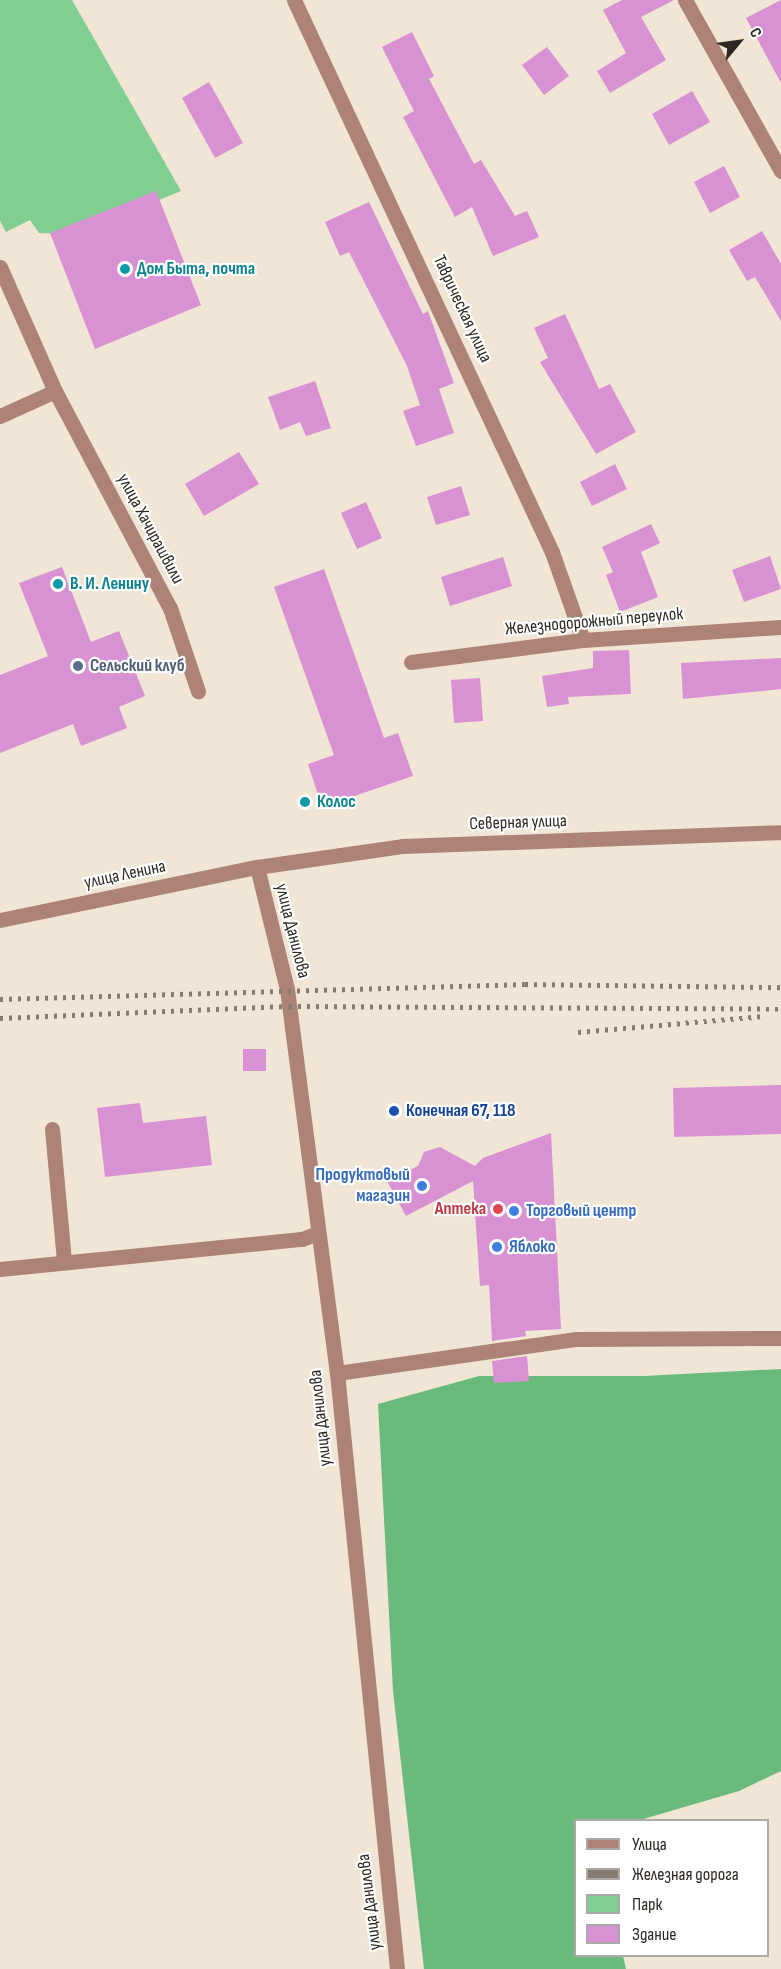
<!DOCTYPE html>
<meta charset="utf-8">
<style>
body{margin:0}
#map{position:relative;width:781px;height:1969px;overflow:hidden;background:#f1e5d5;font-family:"Sofia Sans Condensed",sans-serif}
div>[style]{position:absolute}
.green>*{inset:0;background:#81ce91}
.forest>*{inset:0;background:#69ba7b}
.building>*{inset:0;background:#d891d3}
.minor>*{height:15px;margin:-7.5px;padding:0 7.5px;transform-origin:7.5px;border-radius:7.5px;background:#ac8376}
.rail>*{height:4.5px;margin-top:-2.25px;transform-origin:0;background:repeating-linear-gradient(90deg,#847c71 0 3px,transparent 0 9px)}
.dots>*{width:16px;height:16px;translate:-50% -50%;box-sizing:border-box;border:3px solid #fff;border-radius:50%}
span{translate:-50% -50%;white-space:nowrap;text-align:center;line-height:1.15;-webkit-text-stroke:4.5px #fff;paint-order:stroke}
.culture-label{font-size:18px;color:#0d838f;font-weight:700}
.left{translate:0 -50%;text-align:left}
.street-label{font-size:18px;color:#2d2822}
.service-label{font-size:18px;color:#4e5e75;font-weight:700}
.transit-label{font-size:18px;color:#164399;font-weight:700}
.shop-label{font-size:18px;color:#366cbe;font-weight:700}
.right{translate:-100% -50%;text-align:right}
.health-label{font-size:18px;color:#be3a42;font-weight:700}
.legend{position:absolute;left:574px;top:1819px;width:195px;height:138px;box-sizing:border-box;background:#fff;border:2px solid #aba9a7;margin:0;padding:8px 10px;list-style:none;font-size:18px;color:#2d2822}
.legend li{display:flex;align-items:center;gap:12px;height:30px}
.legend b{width:30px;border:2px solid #aba9a7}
.north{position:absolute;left:709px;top:12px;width:60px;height:60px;-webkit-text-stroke:4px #fff;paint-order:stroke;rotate:61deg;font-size:16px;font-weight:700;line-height:24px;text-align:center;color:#2d2822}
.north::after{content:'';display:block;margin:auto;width:21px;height:27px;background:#2d2822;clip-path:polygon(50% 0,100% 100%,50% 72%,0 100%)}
</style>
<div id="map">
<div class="green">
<i style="clip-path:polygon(0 0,72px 0,181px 191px,75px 234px,39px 233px,30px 220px,6px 232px,0 221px)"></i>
</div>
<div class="forest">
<i style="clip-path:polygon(781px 1369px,781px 1771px,739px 1791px,640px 1820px,576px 1820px,576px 1956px,623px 1956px,626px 1969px,424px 1969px,393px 1691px,378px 1404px,479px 1376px,644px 1376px)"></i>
</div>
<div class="building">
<i style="clip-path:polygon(622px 0,674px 0,641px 17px,666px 60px,610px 93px,597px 71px,626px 53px,603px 10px)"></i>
<i style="clip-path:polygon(781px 0,781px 83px,746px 18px)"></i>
<i style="clip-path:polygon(412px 32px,434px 76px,429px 79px,474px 164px,481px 160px,515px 216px,527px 211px,539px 237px,493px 256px,472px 207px,455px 217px,403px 117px,414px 111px,382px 47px)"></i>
<i style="clip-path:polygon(547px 47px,569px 76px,544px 95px,522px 65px)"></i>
<i style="clip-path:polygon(209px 82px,243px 143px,215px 158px,182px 98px)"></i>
<i style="clip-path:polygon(692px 91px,710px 122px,669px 145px,652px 114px)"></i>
<i style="clip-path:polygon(724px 166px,740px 197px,710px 213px,694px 182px)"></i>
<i style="clip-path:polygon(156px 191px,201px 305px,95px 349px,50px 233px)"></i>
<i style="clip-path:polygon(369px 202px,423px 314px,428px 311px,454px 383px,439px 389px,454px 433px,416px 446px,403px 411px,420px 405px,407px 366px,349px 252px,340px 256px,325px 222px)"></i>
<i style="clip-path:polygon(762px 231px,781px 264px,781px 321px,755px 277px,747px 281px,729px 250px)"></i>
<i style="clip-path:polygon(565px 314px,599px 389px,610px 384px,636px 432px,596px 454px,540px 362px,548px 358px,534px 328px)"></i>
<i style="clip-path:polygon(315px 381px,331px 428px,306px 436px,300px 422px,280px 430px,268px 397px)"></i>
<i style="clip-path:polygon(239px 452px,259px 484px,204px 516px,185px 484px)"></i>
<i style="clip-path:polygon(615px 464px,627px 489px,592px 506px,580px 482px)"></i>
<i style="clip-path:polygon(461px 486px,470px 515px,436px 525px,427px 497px)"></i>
<i style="clip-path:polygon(366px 502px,382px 538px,357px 549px,341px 513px)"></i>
<i style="clip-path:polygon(651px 524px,660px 543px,641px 552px,658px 597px,620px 612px,606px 575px,613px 572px,602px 547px)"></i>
<i style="clip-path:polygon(770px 556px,781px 589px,744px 602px,732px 570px)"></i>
<i style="clip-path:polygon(503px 557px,512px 586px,450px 606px,441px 577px)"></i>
<i style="clip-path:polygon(62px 567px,91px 642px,119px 631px,145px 696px,119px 707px,127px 728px,81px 746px,73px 724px,0 753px,0 675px,48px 656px,19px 583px)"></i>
<i style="clip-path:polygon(324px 569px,384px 738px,398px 733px,413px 776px,322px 807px,308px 764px,334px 755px,274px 587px)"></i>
<i style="clip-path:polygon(629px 650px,631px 694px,568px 697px,569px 704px,547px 707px,542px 676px,593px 668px,593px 651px)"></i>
<i style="clip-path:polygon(781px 658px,781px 689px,683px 699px,681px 663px)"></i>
<i style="clip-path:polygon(480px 678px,483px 721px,454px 723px,451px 680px)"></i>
<i style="clip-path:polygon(243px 1049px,266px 1049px,266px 1071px,243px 1071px)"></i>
<i style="clip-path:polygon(781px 1085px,781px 1134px,674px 1137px,673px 1088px)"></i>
<i style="clip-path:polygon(140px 1103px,143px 1123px,206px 1116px,212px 1165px,105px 1177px,97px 1108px)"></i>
<i style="clip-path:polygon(551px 1133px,561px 1329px,525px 1331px,526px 1336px,492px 1341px,489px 1285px,480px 1286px,473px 1181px,406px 1216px,387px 1181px,418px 1166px,424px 1152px,440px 1147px,475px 1166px,483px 1158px)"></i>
<i style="clip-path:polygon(527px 1356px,529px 1381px,494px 1383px,492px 1361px)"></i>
</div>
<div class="minor">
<i style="left:294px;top:0;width:609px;rotate:64.95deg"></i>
<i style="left:552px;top:552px;width:93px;rotate:70.6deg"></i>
<i style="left:685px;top:0;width:196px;rotate:60.7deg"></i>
<i style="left:0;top:267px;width:136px;rotate:66.1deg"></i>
<i style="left:55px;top:391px;width:246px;rotate:62.1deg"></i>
<i style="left:170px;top:608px;width:88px;rotate:71.4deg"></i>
<i style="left:0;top:416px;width:60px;rotate:-24.4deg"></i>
<i style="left:411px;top:662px;width:173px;rotate:-7.3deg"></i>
<i style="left:583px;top:640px;width:198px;rotate:-3.8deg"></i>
<i style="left:257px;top:867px;width:126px;rotate:76.2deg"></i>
<i style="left:287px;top:989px;width:387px;rotate:82.6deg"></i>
<i style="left:337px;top:1373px;width:599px;rotate:84.25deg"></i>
<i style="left:0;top:920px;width:262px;rotate:-11.7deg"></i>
<i style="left:257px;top:867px;width:148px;rotate:-8.2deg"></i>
<i style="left:403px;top:846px;width:378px;rotate:-2.1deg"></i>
<i style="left:52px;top:1129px;width:134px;rotate:84.8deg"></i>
<i style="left:0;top:1269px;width:303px;rotate:-5.7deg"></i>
<i style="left:302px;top:1239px;width:14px;rotate:-21deg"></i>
<i style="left:337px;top:1373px;width:242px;rotate:-8.1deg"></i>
<i style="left:577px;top:1339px;width:204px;rotate:-0.3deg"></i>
</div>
<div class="rail">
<i style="left:0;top:999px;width:525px;rotate:-1.64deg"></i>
<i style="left:525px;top:984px;width:256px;rotate:0.7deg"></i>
<i style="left:0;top:1018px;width:289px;rotate:-2.4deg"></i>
<i style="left:289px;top:1006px;width:492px;rotate:0.3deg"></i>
<i style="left:578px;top:1032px;width:187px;rotate:-4.9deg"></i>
</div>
<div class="dots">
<i style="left:125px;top:269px;background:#0f9aa8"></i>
<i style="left:58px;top:584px;background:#0f9aa8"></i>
<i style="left:78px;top:666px;background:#5c6f8a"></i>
<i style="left:305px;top:802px;background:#0f9aa8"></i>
<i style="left:394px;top:1111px;background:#1a4fb4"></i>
<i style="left:422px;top:1186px;background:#3f7fe0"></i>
<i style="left:498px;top:1209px;background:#e0444e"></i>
<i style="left:514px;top:1211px;background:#3f7fe0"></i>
<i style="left:497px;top:1247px;background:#3f7fe0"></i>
</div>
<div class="culture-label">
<span class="left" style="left:137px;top:269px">Дом Быта, почта</span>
<span class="left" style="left:70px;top:584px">В. И. Ленину</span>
<span class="left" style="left:317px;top:802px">Колос</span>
</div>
<div class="street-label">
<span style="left:462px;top:309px;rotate:65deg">Таврическая улица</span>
<span style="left:150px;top:529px;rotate:62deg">улица Хачирашвили</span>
<span style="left:594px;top:622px;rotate:-5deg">Железнодорожный переулок</span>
<span style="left:518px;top:823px;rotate:-2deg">Северная улица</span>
<span style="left:125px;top:875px;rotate:-12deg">улица Ленина</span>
<span style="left:292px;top:931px;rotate:76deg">улица Данилова</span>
<span style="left:321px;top:1418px;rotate:-96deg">улица Данилова</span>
<span style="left:370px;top:1902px;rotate:-97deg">улица Данилова</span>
</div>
<div class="service-label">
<span class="left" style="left:90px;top:666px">Сельский клуб</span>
</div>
<div class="transit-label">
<span class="left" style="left:406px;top:1111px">Конечная 67, 118</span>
</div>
<div class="shop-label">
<span class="right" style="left:410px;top:1186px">Продуктовый<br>магазин</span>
<span class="left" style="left:526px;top:1211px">Торговый центр</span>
<span class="left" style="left:509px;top:1247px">Яблоко</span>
</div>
<div class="health-label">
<span class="right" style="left:486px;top:1209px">Аптека</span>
</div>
<ul class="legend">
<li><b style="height:8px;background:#ac8376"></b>Улица</li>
<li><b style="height:8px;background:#847c71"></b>Железная дорога</li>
<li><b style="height:16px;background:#81ce91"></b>Парк</li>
<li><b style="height:16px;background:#d891d3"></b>Здание</li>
</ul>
<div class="north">С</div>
</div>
